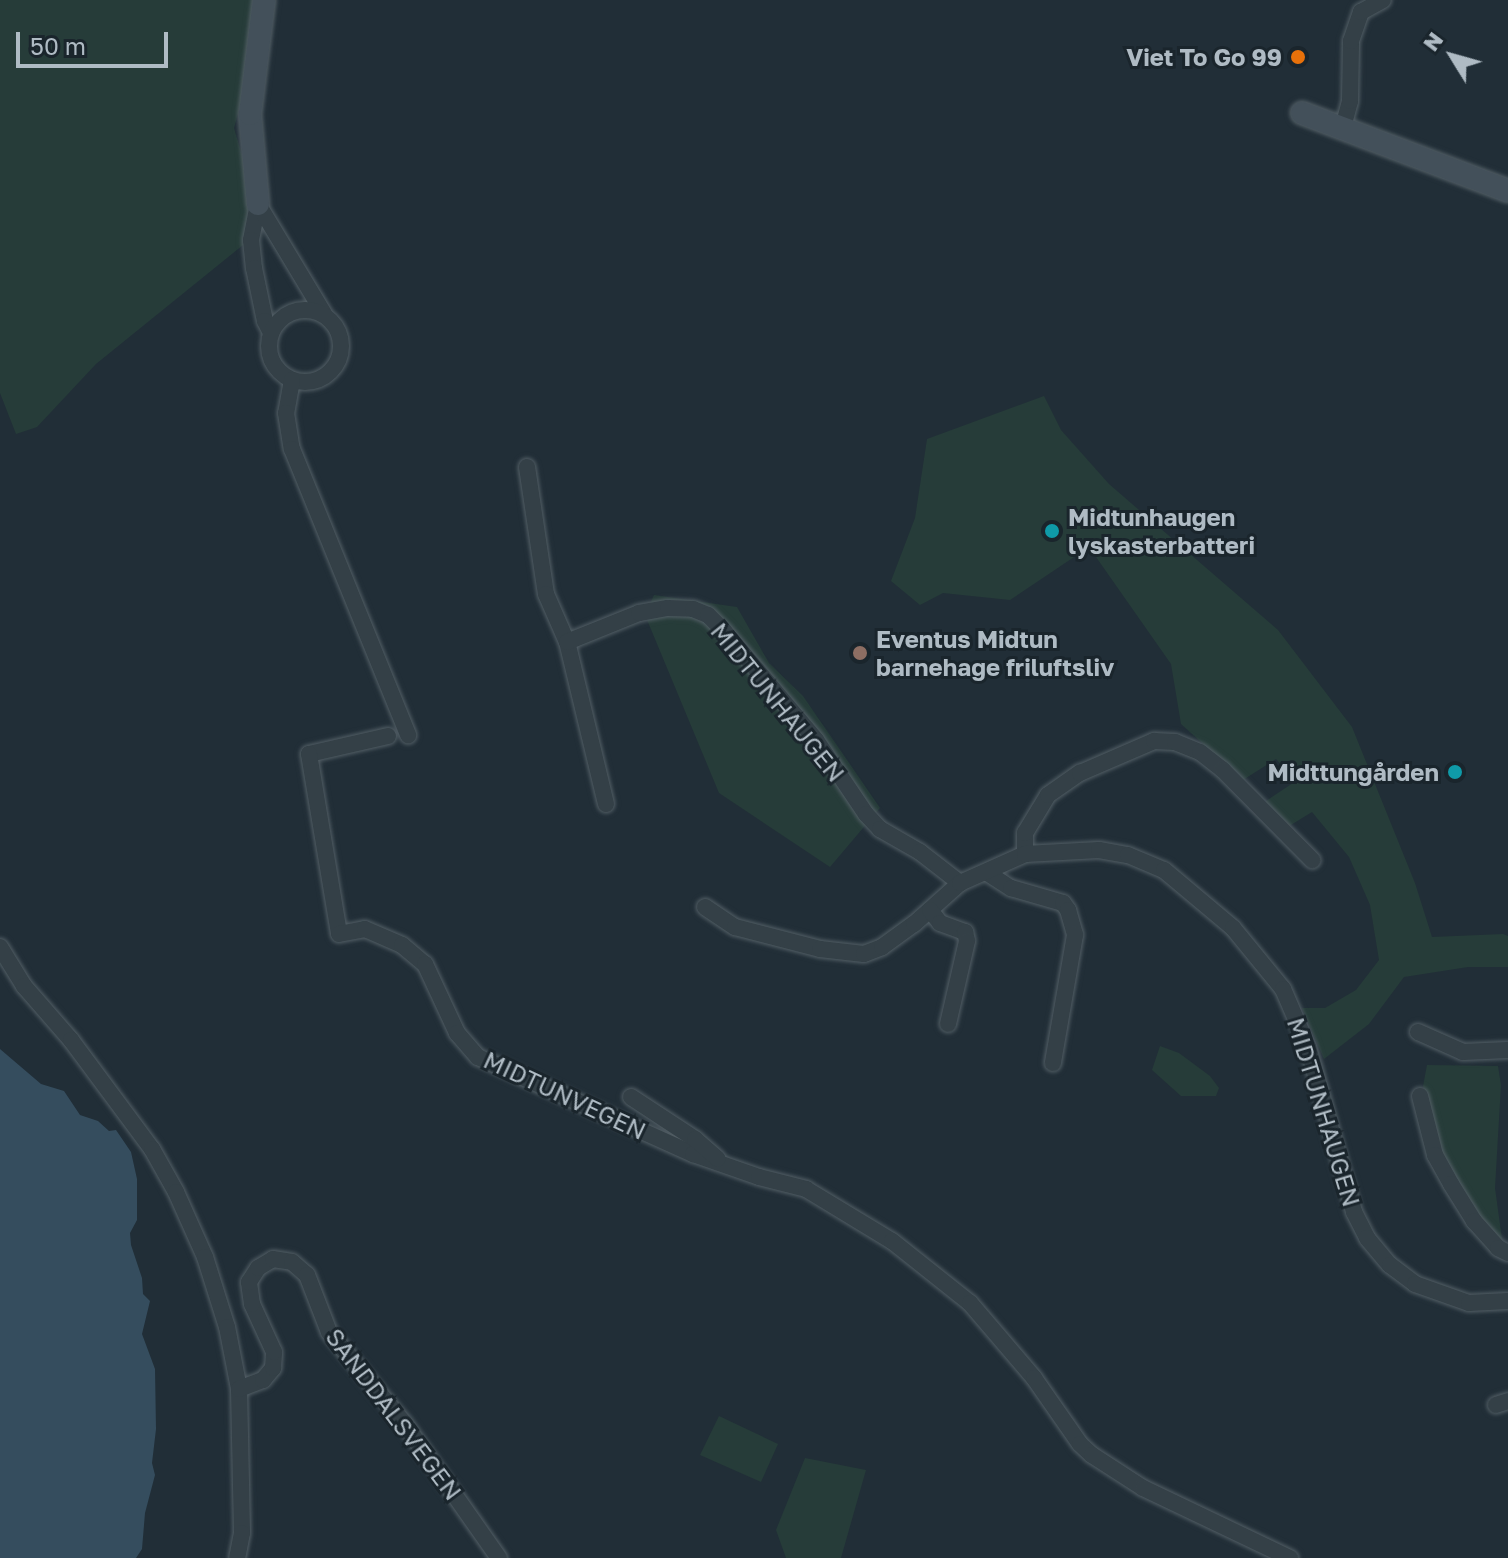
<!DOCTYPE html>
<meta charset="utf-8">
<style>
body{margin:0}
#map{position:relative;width:1508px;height:1558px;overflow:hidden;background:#212e37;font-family:"Golos Text",sans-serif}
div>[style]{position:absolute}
.green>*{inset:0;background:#263c39}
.water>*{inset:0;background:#354d5e}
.roads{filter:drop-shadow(0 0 2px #525e65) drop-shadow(0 0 2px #525e65)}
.street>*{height:16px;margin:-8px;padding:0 8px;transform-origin:8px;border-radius:8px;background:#344047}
.street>.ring{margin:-8px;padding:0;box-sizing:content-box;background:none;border:16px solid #344047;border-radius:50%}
.secondary>*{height:22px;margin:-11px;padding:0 11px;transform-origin:11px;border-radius:11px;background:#43505a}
.dots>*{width:22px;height:22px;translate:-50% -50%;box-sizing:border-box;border:4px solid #1a252c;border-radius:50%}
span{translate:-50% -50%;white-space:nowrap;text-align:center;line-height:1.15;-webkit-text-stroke:6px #1a252c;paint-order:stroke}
.poi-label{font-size:24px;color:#afbbc4;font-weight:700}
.right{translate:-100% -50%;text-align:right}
.left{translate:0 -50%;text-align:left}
.street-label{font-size:24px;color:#afbbc4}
.north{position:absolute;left:1412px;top:16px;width:80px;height:80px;-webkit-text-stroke:6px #1a252c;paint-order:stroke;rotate:307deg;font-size:22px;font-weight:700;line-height:32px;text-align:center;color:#afbbc4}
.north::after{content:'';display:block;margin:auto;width:28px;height:36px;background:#afbbc4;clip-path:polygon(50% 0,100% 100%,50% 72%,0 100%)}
.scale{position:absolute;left:16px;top:32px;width:152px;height:36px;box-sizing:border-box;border:4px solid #afbbc4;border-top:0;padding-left:10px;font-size:24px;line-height:28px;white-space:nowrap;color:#afbbc4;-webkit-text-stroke:6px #1a252c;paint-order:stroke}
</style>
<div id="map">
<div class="green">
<i style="clip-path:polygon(0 0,269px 0,234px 128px,250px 182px,248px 241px,96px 364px,37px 427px,16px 434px,0 393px)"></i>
<i style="clip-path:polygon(1044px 396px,1061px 430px,1109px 484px,1278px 630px,1352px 727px,1415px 883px,1432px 937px,1503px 934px,1508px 936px,1508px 967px,1468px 967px,1404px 977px,1369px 1024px,1324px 1059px,1302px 1008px,1325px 1008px,1356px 990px,1379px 960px,1370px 905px,1349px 857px,1312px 812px,1286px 828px,1263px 803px,1296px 781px,1276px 759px,1243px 780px,1181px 724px,1171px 664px,1089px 547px,1010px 600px,943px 593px,920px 605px,891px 581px,915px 518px,927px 439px)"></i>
<i style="clip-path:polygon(654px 595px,737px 607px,769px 663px,803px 696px,880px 808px,830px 867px,719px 793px,645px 615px)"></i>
<i style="clip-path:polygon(1160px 1046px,1179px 1053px,1210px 1076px,1219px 1088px,1216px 1096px,1181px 1096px,1152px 1070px)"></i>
<i style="clip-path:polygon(1427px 1065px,1498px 1066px,1501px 1085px,1495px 1188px,1502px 1239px,1495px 1238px,1443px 1159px,1430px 1125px,1423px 1086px)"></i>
<i style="clip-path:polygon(719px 1416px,778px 1444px,761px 1482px,700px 1455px)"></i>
<i style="clip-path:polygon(805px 1458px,866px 1470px,841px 1558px,786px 1558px,776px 1530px)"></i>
</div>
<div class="water">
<i style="clip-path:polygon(0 1049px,41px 1084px,64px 1091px,80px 1115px,98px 1121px,109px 1131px,116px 1130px,131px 1152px,137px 1179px,137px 1220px,130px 1233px,131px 1245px,142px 1278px,143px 1294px,150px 1301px,142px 1334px,155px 1369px,156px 1429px,152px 1463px,155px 1475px,145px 1513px,142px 1549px,136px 1558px,0 1558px)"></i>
</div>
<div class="roads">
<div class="street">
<i style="left:1342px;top:131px;width:31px;rotate:-75deg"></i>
<i style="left:1350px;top:101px;width:60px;rotate:-89deg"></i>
<i style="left:1351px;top:41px;width:31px;rotate:-71deg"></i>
<i style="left:1361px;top:12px;width:25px;rotate:-29deg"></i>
<i style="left:258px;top:204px;width:37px;rotate:101deg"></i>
<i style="left:251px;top:240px;width:28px;rotate:84deg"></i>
<i style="left:254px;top:268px;width:54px;rotate:78.3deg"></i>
<i style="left:265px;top:321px;width:13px;rotate:63deg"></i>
<i style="left:258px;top:204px;width:128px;rotate:59deg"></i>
<i class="ring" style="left:269px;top:310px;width:56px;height:56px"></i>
<i style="left:292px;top:380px;width:34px;rotate:100deg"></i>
<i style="left:286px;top:413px;width:36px;rotate:81deg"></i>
<i style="left:292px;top:449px;width:309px;rotate:67.9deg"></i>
<i style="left:527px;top:467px;width:128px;rotate:81.5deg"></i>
<i style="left:546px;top:594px;width:52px;rotate:66.4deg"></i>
<i style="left:388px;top:736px;width:81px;rotate:167.2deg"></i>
<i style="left:309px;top:754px;width:182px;rotate:80.5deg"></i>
<i style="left:339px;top:934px;width:26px;rotate:-11deg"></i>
<i style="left:365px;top:929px;width:40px;rotate:23.4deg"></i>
<i style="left:402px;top:945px;width:30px;rotate:40deg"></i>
<i style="left:425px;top:964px;width:76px;rotate:65.1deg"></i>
<i style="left:457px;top:1033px;width:32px;rotate:49deg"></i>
<i style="left:478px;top:1057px;width:236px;rotate:24.3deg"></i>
<i style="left:693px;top:1154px;width:70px;rotate:19.2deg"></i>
<i style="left:759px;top:1177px;width:49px;rotate:14.3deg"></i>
<i style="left:806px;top:1189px;width:100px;rotate:31.2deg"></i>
<i style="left:892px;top:1241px;width:100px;rotate:38.5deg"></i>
<i style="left:970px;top:1303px;width:99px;rotate:49.5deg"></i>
<i style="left:1034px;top:1378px;width:80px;rotate:55.1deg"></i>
<i style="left:1080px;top:1444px;width:16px;rotate:43deg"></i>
<i style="left:1092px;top:1455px;width:61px;rotate:32.9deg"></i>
<i style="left:1143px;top:1488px;width:163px;rotate:25.5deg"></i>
<i style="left:606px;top:804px;width:167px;rotate:-103.5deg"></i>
<i style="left:567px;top:642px;width:78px;rotate:-21.9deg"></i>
<i style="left:639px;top:613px;width:29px;rotate:-10deg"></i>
<i style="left:668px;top:608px;width:25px;rotate:2deg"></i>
<i style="left:693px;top:609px;width:16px;rotate:22deg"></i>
<i style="left:708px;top:615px;width:23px;rotate:45deg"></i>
<i style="left:724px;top:631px;width:143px;rotate:49.8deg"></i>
<i style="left:816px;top:740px;width:89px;rotate:56deg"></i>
<i style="left:866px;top:814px;width:21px;rotate:47deg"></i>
<i style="left:880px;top:829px;width:46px;rotate:29.9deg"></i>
<i style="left:920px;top:852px;width:51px;rotate:37.8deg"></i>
<i style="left:1025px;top:854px;width:21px;rotate:-90deg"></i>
<i style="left:1025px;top:833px;width:44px;rotate:-58.8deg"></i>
<i style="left:1048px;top:795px;width:39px;rotate:-35deg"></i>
<i style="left:1080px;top:773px;width:81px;rotate:-23.4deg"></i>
<i style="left:1154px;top:741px;width:21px;rotate:3deg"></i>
<i style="left:1175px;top:742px;width:27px;rotate:22deg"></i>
<i style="left:1200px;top:752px;width:29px;rotate:38deg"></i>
<i style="left:1223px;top:770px;width:127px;rotate:45.3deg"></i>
<i style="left:986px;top:872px;width:30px;rotate:33deg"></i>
<i style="left:1011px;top:888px;width:54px;rotate:16.1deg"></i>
<i style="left:1063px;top:903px;width:9px;rotate:54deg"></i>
<i style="left:1068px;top:910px;width:26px;rotate:74deg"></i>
<i style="left:1075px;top:935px;width:130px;rotate:99.8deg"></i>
<i style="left:705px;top:907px;width:36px;rotate:34deg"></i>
<i style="left:735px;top:927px;width:88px;rotate:14.5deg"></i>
<i style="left:820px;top:949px;width:44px;rotate:6.5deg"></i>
<i style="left:864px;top:954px;width:19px;rotate:-21deg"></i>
<i style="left:882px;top:947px;width:39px;rotate:-36deg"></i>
<i style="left:914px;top:924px;width:62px;rotate:-41.7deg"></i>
<i style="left:960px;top:883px;width:71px;rotate:-24deg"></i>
<i style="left:1025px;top:854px;width:74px;rotate:-3.1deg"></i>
<i style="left:1099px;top:850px;width:29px;rotate:10deg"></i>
<i style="left:1128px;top:855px;width:39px;rotate:23deg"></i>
<i style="left:1164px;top:870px;width:90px;rotate:40deg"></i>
<i style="left:1233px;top:928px;width:79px;rotate:50.7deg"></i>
<i style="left:1283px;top:989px;width:63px;rotate:66.7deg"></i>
<i style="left:1308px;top:1047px;width:171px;rotate:74.4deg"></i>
<i style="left:1354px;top:1212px;width:29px;rotate:63deg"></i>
<i style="left:1367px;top:1238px;width:35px;rotate:50deg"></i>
<i style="left:1390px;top:1265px;width:31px;rotate:37deg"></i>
<i style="left:1415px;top:1284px;width:57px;rotate:19.4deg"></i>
<i style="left:1469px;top:1303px;width:39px;rotate:-3deg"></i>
<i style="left:930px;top:910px;width:16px;rotate:52deg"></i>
<i style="left:940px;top:923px;width:27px;rotate:20deg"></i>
<i style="left:965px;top:932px;width:9px;rotate:77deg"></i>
<i style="left:967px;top:941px;width:85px;rotate:102.9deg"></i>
<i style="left:0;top:947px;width:46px;rotate:58.4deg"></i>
<i style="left:24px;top:986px;width:72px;rotate:49deg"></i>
<i style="left:71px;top:1040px;width:136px;rotate:53.4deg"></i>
<i style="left:152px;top:1149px;width:49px;rotate:60.8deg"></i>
<i style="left:176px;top:1192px;width:71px;rotate:66deg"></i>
<i style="left:205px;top:1257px;width:73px;rotate:72.6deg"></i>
<i style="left:227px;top:1327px;width:63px;rotate:79deg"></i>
<i style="left:239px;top:1389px;width:144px;rotate:88.8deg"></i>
<i style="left:242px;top:1533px;width:25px;rotate:101deg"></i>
<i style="left:1418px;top:1032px;width:49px;rotate:24deg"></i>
<i style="left:1463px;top:1052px;width:45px;rotate:-2.5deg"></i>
<i style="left:1420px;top:1096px;width:61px;rotate:75.7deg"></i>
<i style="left:1435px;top:1155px;width:33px;rotate:61deg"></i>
<i style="left:1451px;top:1184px;width:44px;rotate:58.1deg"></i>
<i style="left:1474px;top:1221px;width:36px;rotate:48deg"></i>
<i style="left:1498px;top:1248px;width:11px;rotate:27deg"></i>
<i style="left:631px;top:1097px;width:77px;rotate:33.3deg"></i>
<i style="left:695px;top:1139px;width:30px;rotate:41deg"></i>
<i style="left:239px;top:1389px;width:26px;rotate:-21deg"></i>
<i style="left:263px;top:1380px;width:16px;rotate:-50deg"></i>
<i style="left:273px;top:1368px;width:16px;rotate:-86deg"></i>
<i style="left:274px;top:1352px;width:53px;rotate:-114.6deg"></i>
<i style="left:252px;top:1304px;width:22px;rotate:-98deg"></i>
<i style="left:249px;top:1282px;width:17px;rotate:-57deg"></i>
<i style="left:258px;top:1268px;width:17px;rotate:-31deg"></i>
<i style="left:273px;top:1259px;width:19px;rotate:9deg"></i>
<i style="left:292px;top:1262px;width:20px;rotate:41deg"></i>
<i style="left:307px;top:1275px;width:61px;rotate:68.9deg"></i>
<i style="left:329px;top:1332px;width:118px;rotate:50.5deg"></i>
<i style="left:404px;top:1423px;width:165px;rotate:54.9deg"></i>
<i style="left:1496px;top:1405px;width:13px;rotate:-18deg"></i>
</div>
<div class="secondary">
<i style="left:1302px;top:113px;width:220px;rotate:20.7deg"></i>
<i style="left:258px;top:204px;width:90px;rotate:-95.1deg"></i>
<i style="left:250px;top:114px;width:115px;rotate:-83deg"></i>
</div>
</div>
<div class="dots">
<i style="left:1298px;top:57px;background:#e8710a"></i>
<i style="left:1052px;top:531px;background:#0f9aa8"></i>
<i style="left:860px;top:653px;background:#8d6e63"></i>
<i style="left:1455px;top:772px;background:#0f9aa8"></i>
</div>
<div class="poi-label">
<span class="right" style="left:1282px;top:57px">Viet To Go 99</span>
<span class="left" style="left:1068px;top:531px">Midtunhaugen<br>lyskasterbatteri</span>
<span class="left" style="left:876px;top:653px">Eventus Midtun<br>barnehage friluftsliv</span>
<span class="right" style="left:1439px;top:772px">Midttungården</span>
</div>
<div class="street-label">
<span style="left:778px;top:702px;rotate:51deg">MIDTUNHAUGEN</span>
<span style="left:565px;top:1095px;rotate:25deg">MIDTUNVEGEN</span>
<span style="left:1324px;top:1112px;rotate:73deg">MIDTUNHAUGEN</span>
<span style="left:394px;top:1414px;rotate:53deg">SANDDALSVEGEN</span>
</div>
<div class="north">N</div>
<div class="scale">50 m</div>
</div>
